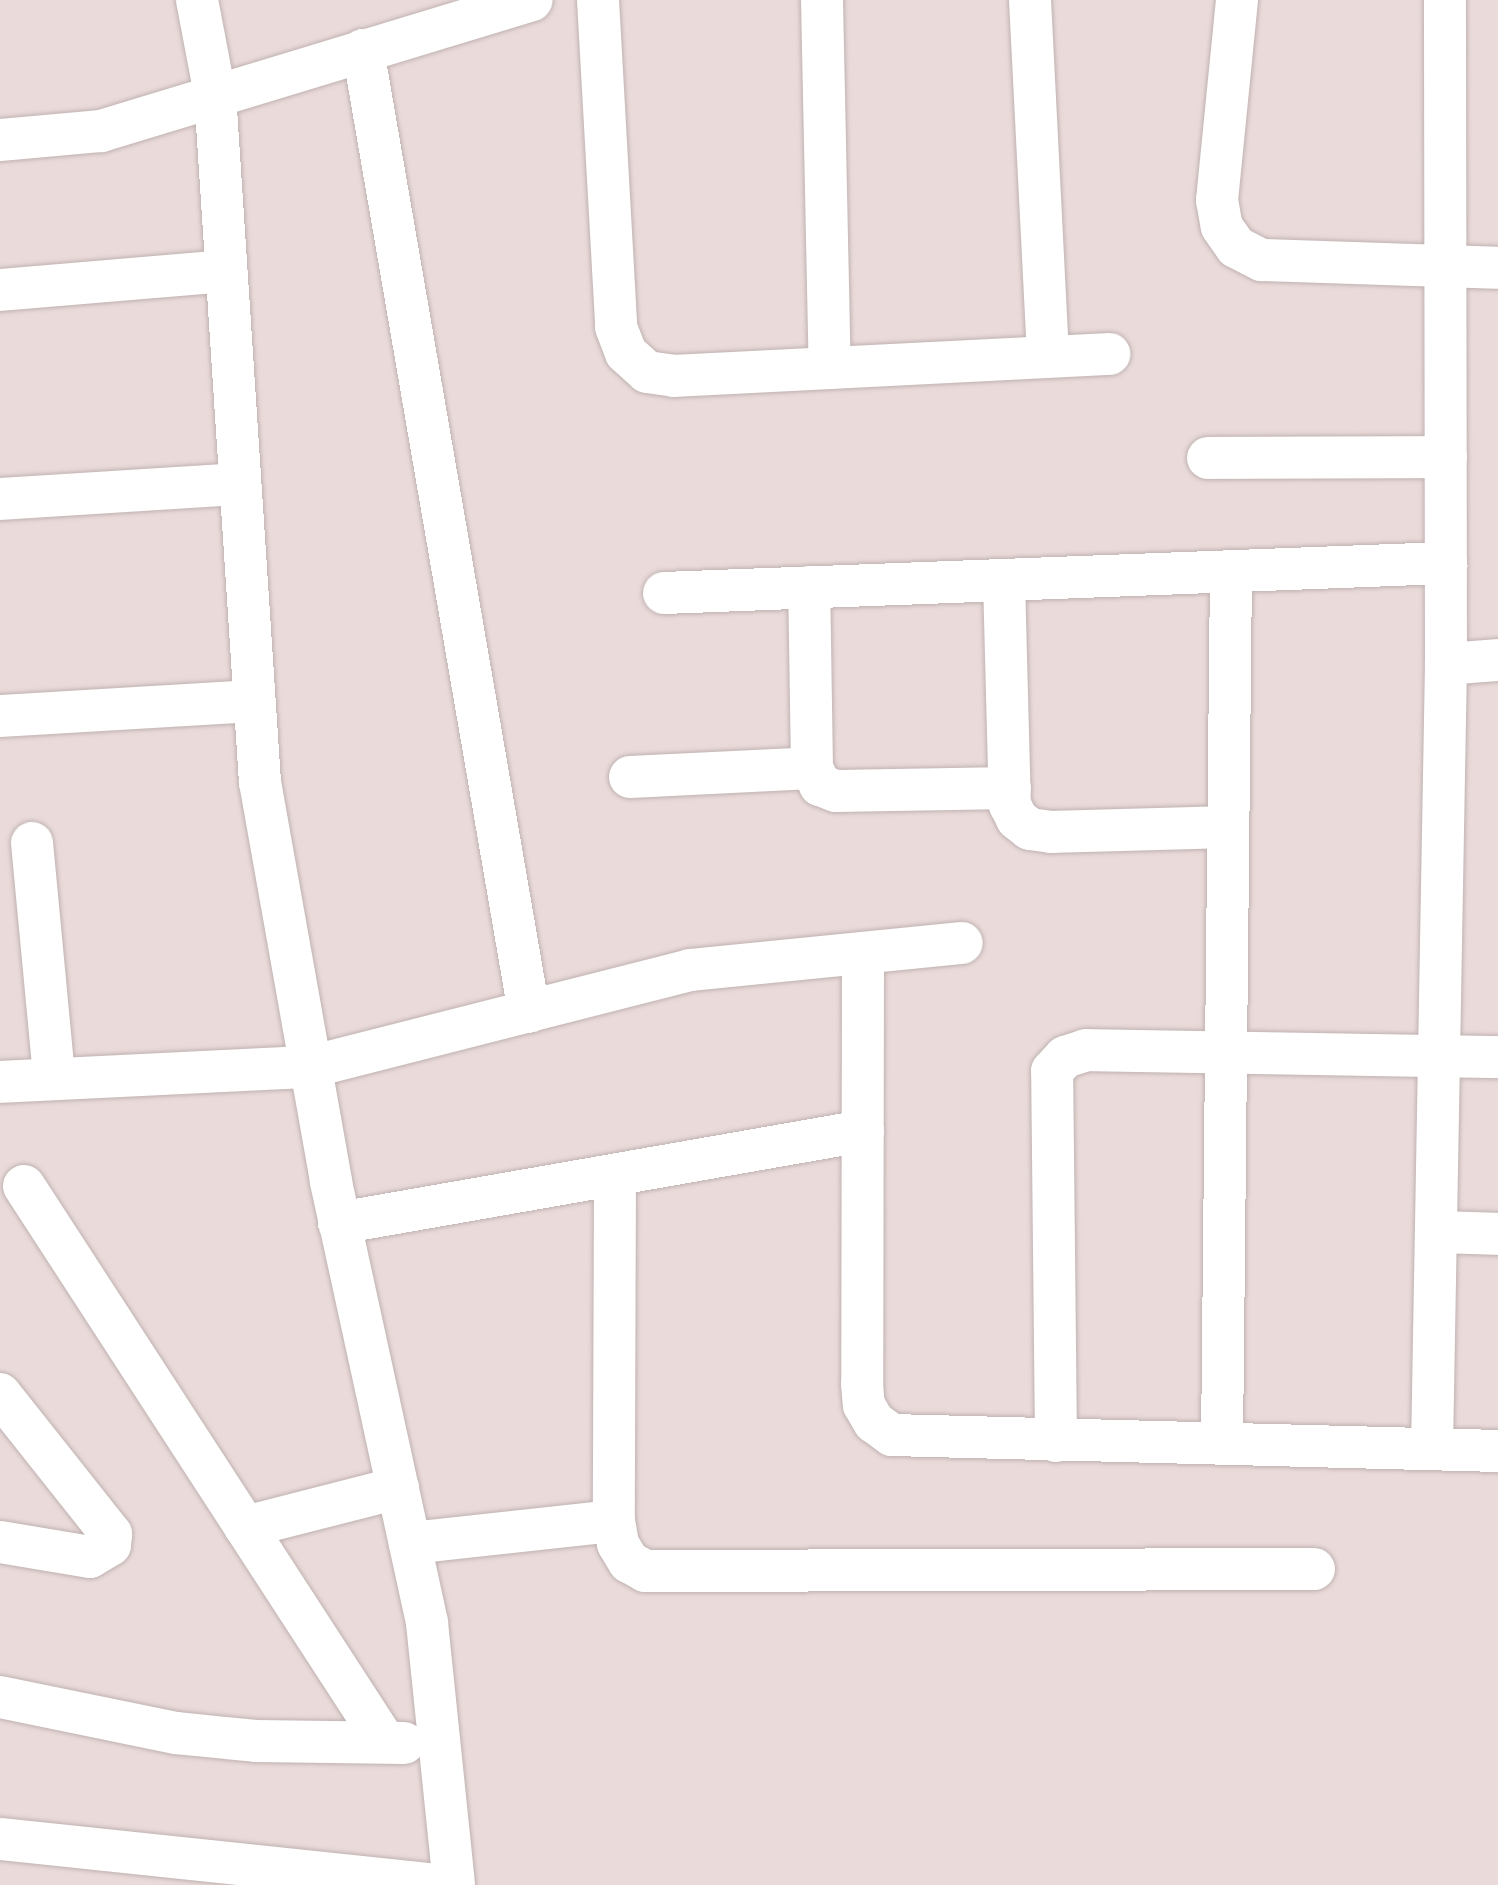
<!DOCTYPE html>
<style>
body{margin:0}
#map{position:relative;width:1498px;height:1885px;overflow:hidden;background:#eadbda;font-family:"Alegreya Sans",sans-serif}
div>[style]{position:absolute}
.roads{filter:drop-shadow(0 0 2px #c0b2b1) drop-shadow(0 0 2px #c0b2b1)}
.minor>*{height:42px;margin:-21px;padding:0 21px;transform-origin:21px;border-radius:21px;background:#fff}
span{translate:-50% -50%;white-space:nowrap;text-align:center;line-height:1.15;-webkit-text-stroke:10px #fff;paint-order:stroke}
</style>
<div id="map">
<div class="roads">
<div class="minor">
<i style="left:197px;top:0;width:96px;rotate:79.2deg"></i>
<i style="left:215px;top:94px;width:689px;rotate:86.26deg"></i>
<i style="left:260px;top:782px;width:406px;rotate:79.9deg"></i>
<i style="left:331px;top:1182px;width:451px;rotate:77.7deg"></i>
<i style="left:427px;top:1623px;width:263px;rotate:84.1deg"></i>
<i style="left:598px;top:0;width:327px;rotate:86.8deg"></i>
<i style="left:616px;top:327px;width:28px;rotate:69deg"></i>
<i style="left:626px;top:353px;width:28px;rotate:42deg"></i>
<i style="left:647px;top:372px;width:27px;rotate:8deg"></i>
<i style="left:674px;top:376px;width:436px;rotate:-2.9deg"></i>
<i style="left:822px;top:0;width:368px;rotate:88.8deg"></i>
<i style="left:1030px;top:0;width:357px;rotate:87.1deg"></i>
<i style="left:1237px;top:0;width:201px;rotate:95.7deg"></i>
<i style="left:1217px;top:200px;width:27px;rotate:80deg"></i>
<i style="left:1222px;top:227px;width:24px;rotate:55deg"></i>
<i style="left:1236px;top:247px;width:29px;rotate:27deg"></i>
<i style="left:1262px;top:260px;width:236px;rotate:1.9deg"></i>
<i style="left:363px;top:50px;width:976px;rotate:80.21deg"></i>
<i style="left:0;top:140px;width:101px;rotate:-5.1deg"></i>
<i style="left:101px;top:131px;width:450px;rotate:-16.9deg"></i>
<i style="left:0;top:290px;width:227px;rotate:-4.8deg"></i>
<i style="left:1208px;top:458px;width:238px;rotate:-0.2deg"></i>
<i style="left:0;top:499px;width:240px;rotate:-3.6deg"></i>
<i style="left:1004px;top:580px;width:225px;rotate:88.5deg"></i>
<i style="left:1010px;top:805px;width:16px;rotate:63deg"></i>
<i style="left:1017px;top:819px;width:16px;rotate:38deg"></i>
<i style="left:1030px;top:829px;width:22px;rotate:8deg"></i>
<i style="left:1052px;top:832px;width:175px;rotate:-1.6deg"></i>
<i style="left:664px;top:593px;width:783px;rotate:-2.2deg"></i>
<i style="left:1446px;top:664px;width:52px;rotate:-4.4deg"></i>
<i style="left:0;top:716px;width:254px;rotate:-3.4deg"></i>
<i style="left:812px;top:768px;width:19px;rotate:65deg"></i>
<i style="left:820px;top:785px;width:17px;rotate:21deg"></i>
<i style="left:836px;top:791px;width:174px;rotate:-1deg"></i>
<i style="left:630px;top:777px;width:182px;rotate:-2.8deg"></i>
<i style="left:812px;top:768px;width:181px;rotate:-90.9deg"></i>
<i style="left:32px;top:843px;width:234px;rotate:84.6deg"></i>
<i style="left:863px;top:953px;width:431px;rotate:90.1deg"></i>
<i style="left:862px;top:1384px;width:21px;rotate:85deg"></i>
<i style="left:864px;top:1405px;width:20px;rotate:60deg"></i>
<i style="left:874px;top:1422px;width:22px;rotate:36deg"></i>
<i style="left:892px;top:1435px;width:606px;rotate:1.51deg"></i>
<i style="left:0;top:1082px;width:310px;rotate:-2.8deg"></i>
<i style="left:310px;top:1067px;width:392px;rotate:-14.3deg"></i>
<i style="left:690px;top:970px;width:273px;rotate:-5.7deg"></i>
<i style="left:615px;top:1175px;width:346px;rotate:90.2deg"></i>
<i style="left:614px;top:1521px;width:23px;rotate:80deg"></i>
<i style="left:618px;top:1544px;width:21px;rotate:59deg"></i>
<i style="left:629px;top:1562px;width:18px;rotate:29deg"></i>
<i style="left:645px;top:1571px;width:669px;rotate:-0.17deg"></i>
<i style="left:24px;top:1186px;width:663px;rotate:57.01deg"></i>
<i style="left:339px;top:1223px;width:532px;rotate:-9.96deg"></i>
<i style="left:1436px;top:1232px;width:62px;rotate:1.8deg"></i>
<i style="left:0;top:1394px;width:179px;rotate:51.6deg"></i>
<i style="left:111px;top:1534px;width:11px;rotate:95deg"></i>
<i style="left:110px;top:1545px;width:23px;rotate:149deg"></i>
<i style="left:90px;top:1557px;width:91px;rotate:-170.5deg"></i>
<i style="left:1056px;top:1441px;width:370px;rotate:-90.6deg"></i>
<i style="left:1052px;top:1071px;width:19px;rotate:-47deg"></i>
<i style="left:1065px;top:1057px;width:22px;rotate:-18deg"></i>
<i style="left:1086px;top:1050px;width:412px;rotate:1deg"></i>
<i style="left:1222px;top:1444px;width:873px;rotate:-89.41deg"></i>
<i style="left:1432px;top:1449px;width:785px;rotate:-88.98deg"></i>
<i style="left:1446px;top:664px;width:664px;rotate:-90.09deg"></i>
<i style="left:245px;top:1527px;width:158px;rotate:-14.3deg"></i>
<i style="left:410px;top:1543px;width:205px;rotate:-6.2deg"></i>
<i style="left:0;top:1697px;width:180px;rotate:11.6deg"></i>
<i style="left:176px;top:1733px;width:80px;rotate:5.7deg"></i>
<i style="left:256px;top:1741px;width:148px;rotate:0.8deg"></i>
<i style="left:0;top:1839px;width:442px;rotate:6deg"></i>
</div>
</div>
</div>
